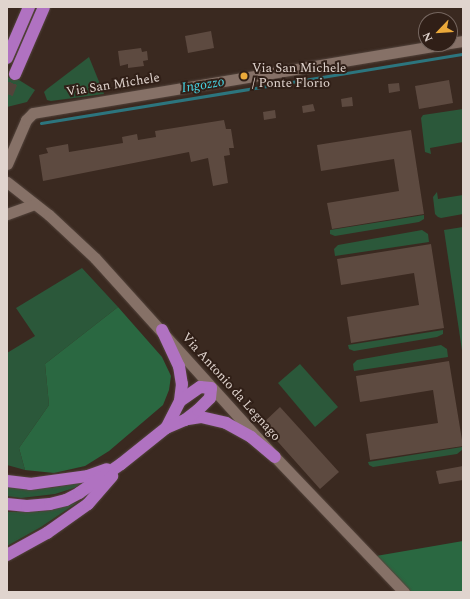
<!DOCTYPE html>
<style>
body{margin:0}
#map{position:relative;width:470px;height:599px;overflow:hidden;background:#3a2920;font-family:Spectral,serif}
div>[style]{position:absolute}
.green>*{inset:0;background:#2b583a}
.forest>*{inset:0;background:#2a6841}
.stream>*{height:3px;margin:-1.5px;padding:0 1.5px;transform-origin:1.5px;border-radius:1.5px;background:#2c757e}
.building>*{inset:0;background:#5d4a40}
.highway-tunnel>*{height:12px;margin-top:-6px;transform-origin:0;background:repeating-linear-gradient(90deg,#53433a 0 12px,transparent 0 18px)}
.roads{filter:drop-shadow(0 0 1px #53443c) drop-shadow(0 0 1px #53443c)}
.minor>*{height:11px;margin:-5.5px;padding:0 5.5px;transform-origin:5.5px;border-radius:5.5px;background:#867167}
.highway>*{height:12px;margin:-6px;padding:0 6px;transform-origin:6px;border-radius:6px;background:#b072c1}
.dots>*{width:11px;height:11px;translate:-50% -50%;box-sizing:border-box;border:2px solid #301f17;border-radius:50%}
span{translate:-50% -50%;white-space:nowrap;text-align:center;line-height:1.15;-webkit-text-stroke:4px #301f17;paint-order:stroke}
.poi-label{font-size:13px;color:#e0d4ce}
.left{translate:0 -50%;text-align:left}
.street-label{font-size:13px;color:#e0d4ce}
.water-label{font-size:14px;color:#47d6e6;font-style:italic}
.frame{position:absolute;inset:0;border:8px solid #e0d4ce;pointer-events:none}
.north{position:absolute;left:418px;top:12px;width:40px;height:40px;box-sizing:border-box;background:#301f17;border:1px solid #766760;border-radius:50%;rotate:245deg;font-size:11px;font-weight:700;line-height:16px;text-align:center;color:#e0d4ce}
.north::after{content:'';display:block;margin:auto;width:14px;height:18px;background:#eba93a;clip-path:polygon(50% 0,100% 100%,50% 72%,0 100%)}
</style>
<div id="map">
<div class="green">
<i style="clip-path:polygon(89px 57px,104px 94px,51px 101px,47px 100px,44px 92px,47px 89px)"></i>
<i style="clip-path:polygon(7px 77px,19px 80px,35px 90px,27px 102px,7px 107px)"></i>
<i style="clip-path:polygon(463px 109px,463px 142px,430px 148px,431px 154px,425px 152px,421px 118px,423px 115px)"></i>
<i style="clip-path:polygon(437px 192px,438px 199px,463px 195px,463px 214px,441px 218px,438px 217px,435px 214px,433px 197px)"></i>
<i style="clip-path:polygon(424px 215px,424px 219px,419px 222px,335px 236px,330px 234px,330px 230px)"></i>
<i style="clip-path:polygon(463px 227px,463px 357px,444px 230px)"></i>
<i style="clip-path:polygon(422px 230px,428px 234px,429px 242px,335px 256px,334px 249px,338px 245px)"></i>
<i style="clip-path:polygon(82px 268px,118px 307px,45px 364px,49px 405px,19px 448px,25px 470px,7px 465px,7px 353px,35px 336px,16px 308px)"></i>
<i style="clip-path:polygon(443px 330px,443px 334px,437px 337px,354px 351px,349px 349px,348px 345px)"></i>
<i style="clip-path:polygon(441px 345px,447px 349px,448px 357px,354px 371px,353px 364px,357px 360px)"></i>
<i style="clip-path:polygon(300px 364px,338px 407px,315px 427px,278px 383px)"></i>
<i style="clip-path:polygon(462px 447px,462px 450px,457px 454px,373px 467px,369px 465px,368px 462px)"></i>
<i style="clip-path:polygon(84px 482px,74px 488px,55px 494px,21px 498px,7px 496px,7px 485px,28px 488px,50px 488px)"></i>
<i style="clip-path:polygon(78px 502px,41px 527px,7px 546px,7px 512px,47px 511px)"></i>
</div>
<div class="forest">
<i style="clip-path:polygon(118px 307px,162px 357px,171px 376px,169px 390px,163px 405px,109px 451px,85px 466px,54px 473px,25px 470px,19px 448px,49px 405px,45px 364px)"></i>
<i style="clip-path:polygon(463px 541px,463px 592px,411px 592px,376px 556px)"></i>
</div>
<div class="stream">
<i style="left:41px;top:123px;width:428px;rotate:-9.3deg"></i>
</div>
<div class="building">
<i style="clip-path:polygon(211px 31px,214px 48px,188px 53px,185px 36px)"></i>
<i style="clip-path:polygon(141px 48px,142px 52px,147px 51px,148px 60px,143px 61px,144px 66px,128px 68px,128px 64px,120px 66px,118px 51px)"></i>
<i style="clip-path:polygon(449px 80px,453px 103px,419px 109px,415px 86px)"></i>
<i style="clip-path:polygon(399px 83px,400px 91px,389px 93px,388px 84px)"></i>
<i style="clip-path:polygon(352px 97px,353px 106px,342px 107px,341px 99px)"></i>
<i style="clip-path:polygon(313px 104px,315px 111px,303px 113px,302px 106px)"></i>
<i style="clip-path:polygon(275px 110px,276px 118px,264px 120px,263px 112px)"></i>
<i style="clip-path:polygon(224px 120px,226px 129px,231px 129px,234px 148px,229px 148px,230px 155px,224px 156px,228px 183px,213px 186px,208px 158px,191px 162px,189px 152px,43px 181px,39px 155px,48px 153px,46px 148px,68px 144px,69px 152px,123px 143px,122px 137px,137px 134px,138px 140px,156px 137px,155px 131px)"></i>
<i style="clip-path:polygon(411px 130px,424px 214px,332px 229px,327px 203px,399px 191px,394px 159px,321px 171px,317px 145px)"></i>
<i style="clip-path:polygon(431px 244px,444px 328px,351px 343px,347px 317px,419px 305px,414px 273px,341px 285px,337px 259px)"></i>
<i style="clip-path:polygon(449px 361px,463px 446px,370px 460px,366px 434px,438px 423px,433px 390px,360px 402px,356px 376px)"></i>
<i style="clip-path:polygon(280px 407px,339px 472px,320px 489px,262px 424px)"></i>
<i style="clip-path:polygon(463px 466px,463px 480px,439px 484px,436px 471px)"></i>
</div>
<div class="highway-tunnel">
<i style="left:7px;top:94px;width:22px;rotate:-68deg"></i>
</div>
<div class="roads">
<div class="minor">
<i style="left:450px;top:43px;width:13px;rotate:-9deg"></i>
<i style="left:7px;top:164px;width:48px;rotate:-66.6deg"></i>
<i style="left:26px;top:120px;width:10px;rotate:-45deg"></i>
<i style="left:33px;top:113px;width:418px;rotate:-9.5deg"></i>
<i style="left:7px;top:182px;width:53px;rotate:38.2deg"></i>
<i style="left:49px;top:215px;width:63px;rotate:43.1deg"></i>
<i style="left:95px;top:258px;width:268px;rotate:47.9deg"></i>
<i style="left:275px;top:457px;width:187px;rotate:46.3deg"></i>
<i style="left:7px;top:214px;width:29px;rotate:-20deg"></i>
</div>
<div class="highway">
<i style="left:7px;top:58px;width:56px;rotate:-66.7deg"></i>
<i style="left:15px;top:74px;width:73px;rotate:-66.6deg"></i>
<i style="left:162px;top:330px;width:40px;rotate:65deg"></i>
<i style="left:179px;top:366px;width:18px;rotate:81deg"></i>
<i style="left:182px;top:384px;width:17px;rotate:97deg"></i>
<i style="left:180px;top:401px;width:30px;rotate:117deg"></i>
<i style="left:188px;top:419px;width:13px;rotate:-9deg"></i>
<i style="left:201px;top:417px;width:26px;rotate:13deg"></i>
<i style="left:226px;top:423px;width:29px;rotate:29deg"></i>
<i style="left:251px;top:437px;width:31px;rotate:40deg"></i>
<i style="left:7px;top:481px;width:23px;rotate:7deg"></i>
<i style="left:30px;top:484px;width:59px;rotate:-7.9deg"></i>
<i style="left:88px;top:476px;width:20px;rotate:-20deg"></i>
<i style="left:7px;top:504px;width:20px;rotate:6deg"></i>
<i style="left:27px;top:506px;width:23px;rotate:-5deg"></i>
<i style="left:50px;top:504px;width:16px;rotate:-14deg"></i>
<i style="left:66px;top:500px;width:15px;rotate:-28deg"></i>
<i style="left:79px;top:493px;width:51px;rotate:-34.6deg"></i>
<i style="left:121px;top:464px;width:58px;rotate:-38.7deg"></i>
<i style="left:166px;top:428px;width:21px;rotate:-23deg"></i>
<i style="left:185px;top:420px;width:16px;rotate:-38deg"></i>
<i style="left:198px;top:410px;width:17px;rotate:-45deg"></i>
<i style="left:210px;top:398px;width:10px;rotate:-84deg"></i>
<i style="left:211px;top:388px;width:11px;rotate:-175deg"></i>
<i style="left:200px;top:387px;width:24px;rotate:145deg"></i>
<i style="left:7px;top:555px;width:46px;rotate:-28.8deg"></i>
<i style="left:47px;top:533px;width:50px;rotate:-35.3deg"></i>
<i style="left:88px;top:504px;width:37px;rotate:-49deg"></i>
</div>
</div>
<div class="dots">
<i style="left:244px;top:76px;background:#eba93a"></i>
</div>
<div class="poi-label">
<span class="left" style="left:252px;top:76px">Via San Michele<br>/ Ponte Florio</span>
</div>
<div class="street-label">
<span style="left:113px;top:85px;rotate:-9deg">Via San Michele</span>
<span style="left:231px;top:387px;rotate:48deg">Via Antonio da Legnago</span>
</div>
<div class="water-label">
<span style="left:203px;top:85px;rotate:-9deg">Ingozzo</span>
</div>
<div class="frame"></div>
<div class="north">N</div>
</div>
